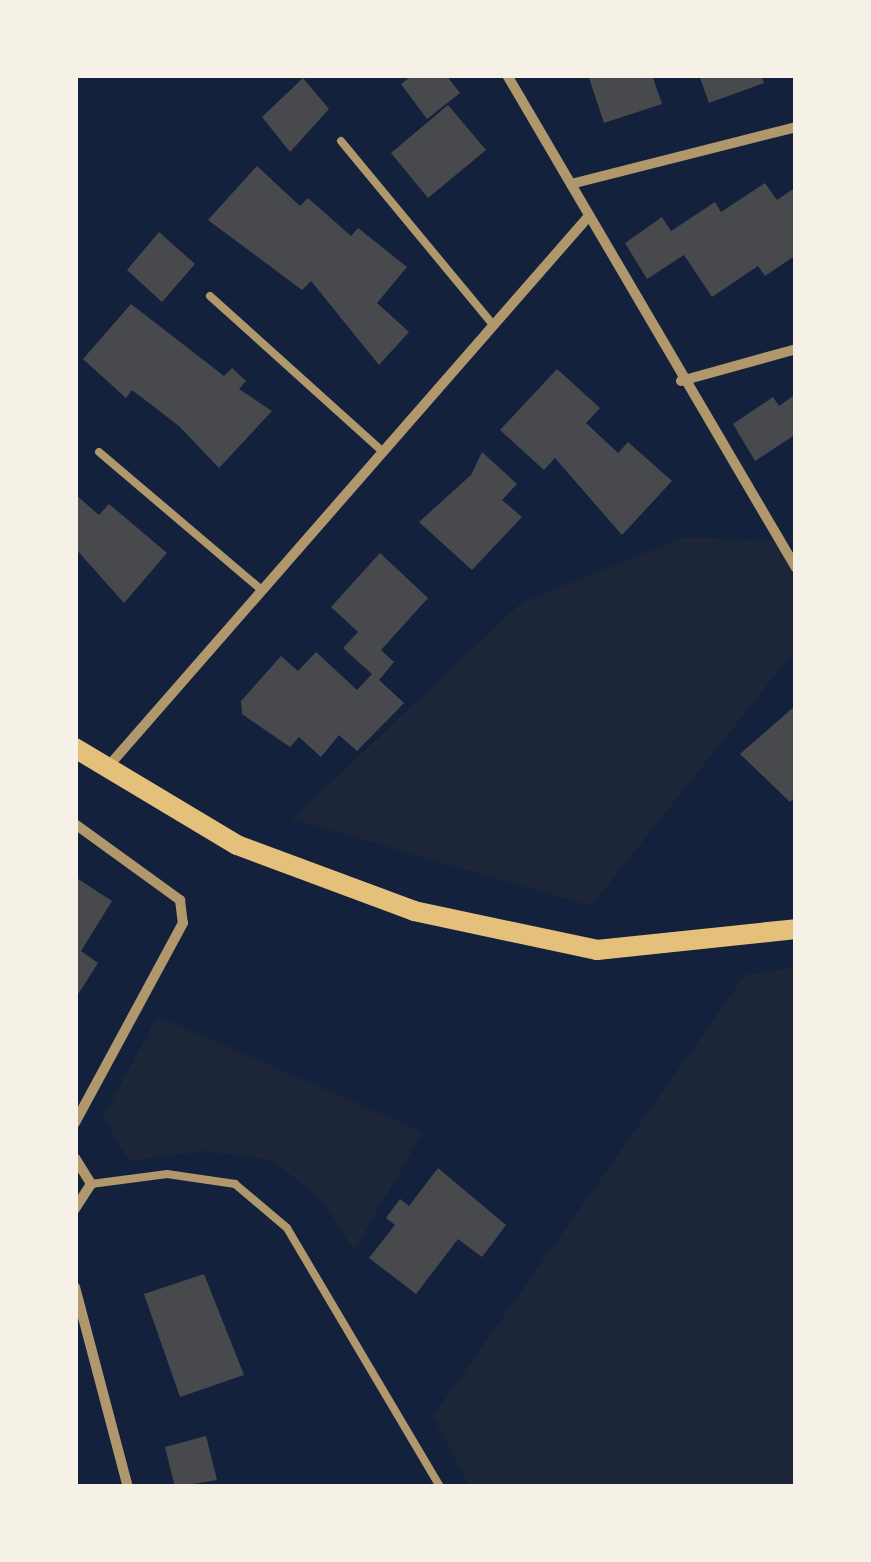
<!DOCTYPE html>
<style>
body{margin:0}
#map{position:relative;width:871px;height:1562px;overflow:hidden;background:#14213d;font-family:Merriweather,serif}
div>[style]{position:absolute}
.green>*{inset:0;background:#1d2539}
.building>*{inset:0;background:#48494c}
.service>*{height:8px;margin:-4px;padding:0 4px;transform-origin:4px;border-radius:4px;background:#b1986c}
.minor>*{height:10px;margin:-5px;padding:0 5px;transform-origin:5px;border-radius:5px;background:#b1986c}
.secondary>*{height:20px;margin:-10px;padding:0 10px;transform-origin:10px;border-radius:10px;background:#e5c07b}
span{translate:-50% -50%;white-space:nowrap;text-align:center;line-height:1.15;-webkit-text-stroke:9px #f6f1e7;paint-order:stroke}
.frame{position:absolute;inset:0;border:78px solid #f6f1e7;pointer-events:none}
</style>
<div id="map">
<div class="green">
<i style="clip-path:polygon(683px 537px,776px 541px,796px 568px,796px 649px,591px 906px,292px 819px,522px 602px)"></i>
<i style="clip-path:polygon(796px 967px,796px 1487px,470px 1487px,433px 1416px,745px 975px)"></i>
<i style="clip-path:polygon(157px 1016px,423px 1132px,354px 1251px,325px 1204px,273px 1160px,204px 1151px,129px 1161px,103px 1118px)"></i>
</div>
<div class="building">
<i style="clip-path:polygon(413px 75px,446px 75px,460px 93px,427px 119px,401px 84px)"></i>
<i style="clip-path:polygon(588px 75px,652px 75px,662px 104px,604px 123px)"></i>
<i style="clip-path:polygon(699px 75px,761px 75px,764px 83px,709px 103px)"></i>
<i style="clip-path:polygon(303px 78px,329px 109px,290px 152px,262px 117px)"></i>
<i style="clip-path:polygon(448px 105px,486px 150px,428px 198px,391px 153px)"></i>
<i style="clip-path:polygon(257px 166px,300px 206px,308px 198px,351px 236px,358px 228px,407px 267px,377px 303px,409px 332px,379px 365px,311px 281px,302px 290px,208px 220px)"></i>
<i style="clip-path:polygon(765px 183px,777px 200px,796px 187px,796px 255px,765px 276px,758px 266px,712px 297px,684px 255px,647px 279px,625px 243px,662px 217px,671px 231px,715px 202px,721px 212px)"></i>
<i style="clip-path:polygon(159px 232px,195px 264px,162px 302px,127px 270px)"></i>
<i style="clip-path:polygon(131px 304px,224px 376px,232px 368px,246px 381px,239px 389px,272px 411px,219px 468px,179px 426px,132px 390px,126px 398px,83px 359px)"></i>
<i style="clip-path:polygon(557px 369px,600px 408px,586px 423px,618px 453px,628px 442px,672px 481px,622px 535px,555px 458px,544px 470px,500px 430px)"></i>
<i style="clip-path:polygon(796px 394px,796px 434px,755px 461px,733px 424px,773px 397px,779px 406px)"></i>
<i style="clip-path:polygon(482px 452px,517px 484px,502px 500px,522px 517px,472px 570px,419px 522px,471px 475px)"></i>
<i style="clip-path:polygon(75px 494px,99px 515px,109px 504px,167px 553px,124px 603px,75px 548px)"></i>
<i style="clip-path:polygon(380px 553px,428px 598px,381px 650px,394px 662px,379px 680px,404px 703px,357px 751px,339px 735px,321px 757px,299px 737px,290px 747px,242px 714px,241px 701px,281px 656px,298px 671px,316px 652px,357px 690px,372px 674px,343px 648px,358px 632px,331px 607px)"></i>
<i style="clip-path:polygon(796px 705px,796px 796px,790px 802px,740px 754px)"></i>
<i style="clip-path:polygon(75px 877px,112px 901px,81px 951px,98px 963px,75px 999px)"></i>
<i style="clip-path:polygon(438px 1168px,506px 1225px,482px 1257px,458px 1239px,416px 1294px,369px 1258px,395px 1225px,386px 1218px,400px 1199px,409px 1206px)"></i>
<i style="clip-path:polygon(204px 1274px,244px 1375px,180px 1397px,144px 1294px)"></i>
<i style="clip-path:polygon(206px 1436px,217px 1480px,175px 1487px,165px 1447px)"></i>
</div>
<div class="service">
<i style="left:341px;top:141px;width:240px;rotate:50.4deg"></i>
<i style="left:210px;top:296px;width:233px;rotate:42deg"></i>
<i style="left:99px;top:452px;width:214px;rotate:40.3deg"></i>
<i style="left:91px;top:1184px;width:77px;rotate:-7.5deg"></i>
<i style="left:167px;top:1174px;width:69px;rotate:8.4deg"></i>
<i style="left:235px;top:1184px;width:68px;rotate:40.2deg"></i>
<i style="left:287px;top:1228px;width:301px;rotate:59.4deg"></i>
</div>
<div class="minor">
<i style="left:507px;top:75px;width:571px;rotate:59.62deg"></i>
<i style="left:571px;top:184px;width:232px;rotate:-14.2deg"></i>
<i style="left:681px;top:381px;width:119px;rotate:-15.5deg"></i>
<i style="left:106px;top:769px;width:734px;rotate:-48.87deg"></i>
<i style="left:75px;top:824px;width:130px;rotate:35.9deg"></i>
<i style="left:180px;top:900px;width:23px;rotate:83deg"></i>
<i style="left:183px;top:923px;width:227px;rotate:118.4deg"></i>
<i style="left:75px;top:1158px;width:31px;rotate:58deg"></i>
<i style="left:91px;top:1184px;width:30px;rotate:123deg"></i>
<i style="left:75px;top:1287px;width:207px;rotate:75.2deg"></i>
</div>
<div class="secondary">
<i style="left:75px;top:748px;width:189px;rotate:30.9deg"></i>
<i style="left:237px;top:845px;width:189px;rotate:20.4deg"></i>
<i style="left:414px;top:911px;width:187px;rotate:12deg"></i>
<i style="left:597px;top:950px;width:200px;rotate:-6deg"></i>
</div>
<div class="frame"></div>
</div>
